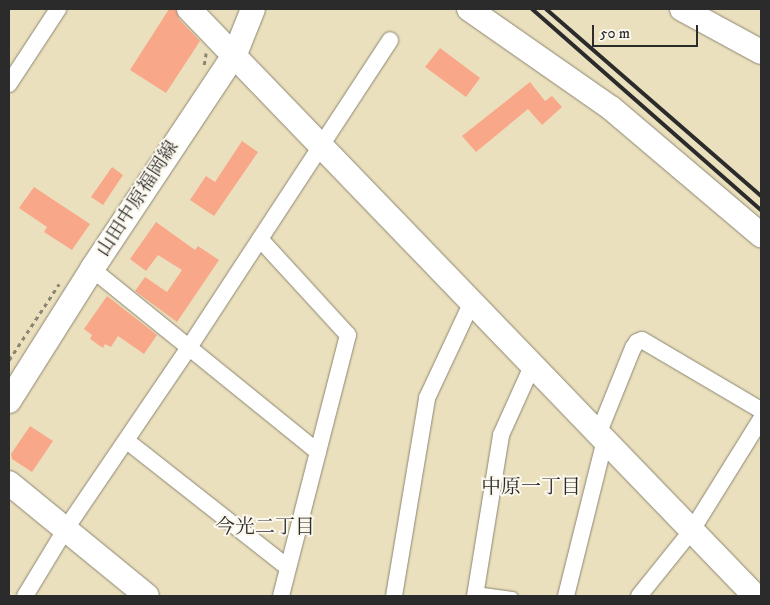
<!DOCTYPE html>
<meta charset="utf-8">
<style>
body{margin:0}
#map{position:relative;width:770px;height:605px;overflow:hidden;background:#ebe0bd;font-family:"IM FELL DW Pica","Noto Serif JP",serif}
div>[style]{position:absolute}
.building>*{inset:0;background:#f9a789}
.path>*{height:2.5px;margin-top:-1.25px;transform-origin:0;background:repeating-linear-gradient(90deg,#8b8674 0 4px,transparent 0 8px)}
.roads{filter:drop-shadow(0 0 1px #8b8674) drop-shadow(0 0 1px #8b8674)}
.lane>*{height:9px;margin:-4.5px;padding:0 4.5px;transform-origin:4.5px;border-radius:4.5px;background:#fff}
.street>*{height:16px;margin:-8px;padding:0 8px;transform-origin:8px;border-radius:8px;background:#fff}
.secondary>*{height:24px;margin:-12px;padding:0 12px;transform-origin:12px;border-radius:12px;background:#fff}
.rail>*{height:4px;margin:-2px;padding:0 2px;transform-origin:2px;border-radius:2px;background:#2b2b2b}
span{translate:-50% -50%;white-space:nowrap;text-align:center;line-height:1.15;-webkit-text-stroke:4px #fbf7ec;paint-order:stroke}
.street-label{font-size:19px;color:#2b2b2b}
.neighbourhood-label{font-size:20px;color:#2b2b2b}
.frame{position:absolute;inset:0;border:10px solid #2b2b2b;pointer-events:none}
.scale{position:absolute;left:592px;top:25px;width:106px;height:22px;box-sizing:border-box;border:2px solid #2b2b2b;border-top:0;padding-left:6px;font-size:15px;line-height:18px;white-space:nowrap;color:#2b2b2b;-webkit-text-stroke:4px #fbf7ec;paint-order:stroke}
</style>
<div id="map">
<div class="building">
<i style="clip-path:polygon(169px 9px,176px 9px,179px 19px,200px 41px,166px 93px,130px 70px)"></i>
<i style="clip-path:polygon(440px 48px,480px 78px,466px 97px,425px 67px)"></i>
<i style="clip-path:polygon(530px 82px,545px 101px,552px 96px,562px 107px,542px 125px,528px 109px,476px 152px,462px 136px)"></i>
<i style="clip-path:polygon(242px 141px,258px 152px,214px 216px,190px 200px,206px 176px,215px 182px)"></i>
<i style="clip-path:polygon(112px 167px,123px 175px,103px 205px,91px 197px)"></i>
<i style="clip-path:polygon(34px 187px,90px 224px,72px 250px,44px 232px,47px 227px,19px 208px)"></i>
<i style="clip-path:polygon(156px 222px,195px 250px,198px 246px,219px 260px,177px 322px,135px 291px,145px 277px,167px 292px,182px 270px,158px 255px,146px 271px,130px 259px)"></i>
<i style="clip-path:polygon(107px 296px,157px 335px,144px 354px,118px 336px,111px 347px,105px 344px,103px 348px,90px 339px,92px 335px,84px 329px)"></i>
<i style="clip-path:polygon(30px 426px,53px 441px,32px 472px,12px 459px,11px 454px)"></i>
</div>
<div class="path">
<i style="left:204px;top:65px;width:12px;rotate:-81deg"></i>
<i style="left:9px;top:360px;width:91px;rotate:-56.7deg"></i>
</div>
<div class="roads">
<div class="lane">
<i style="left:476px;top:591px;width:37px;rotate:8deg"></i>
</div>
<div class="street">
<i style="left:9px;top:84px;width:90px;rotate:-56.8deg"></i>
<i style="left:260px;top:239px;width:130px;rotate:47.5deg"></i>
<i style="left:348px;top:335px;width:269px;rotate:104.4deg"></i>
<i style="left:92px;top:269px;width:291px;rotate:39deg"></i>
<i style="left:599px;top:432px;width:91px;rotate:-68deg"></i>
<i style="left:633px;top:348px;width:7px;rotate:-56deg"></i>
<i style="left:637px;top:342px;width:5px;rotate:-22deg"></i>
<i style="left:642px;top:340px;width:138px;rotate:30.5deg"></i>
<i style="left:127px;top:441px;width:204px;rotate:38.2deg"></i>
<i style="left:25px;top:596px;width:77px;rotate:-58.8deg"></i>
<i style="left:65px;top:530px;width:219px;rotate:-55.8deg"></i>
<i style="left:188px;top:349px;width:369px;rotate:-56.8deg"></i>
<i style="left:394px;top:596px;width:201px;rotate:-80.5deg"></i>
<i style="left:427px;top:398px;width:106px;rotate:-64.9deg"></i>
<i style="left:475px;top:596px;width:163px;rotate:-80.8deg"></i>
<i style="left:501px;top:435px;width:78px;rotate:-65.7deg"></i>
<i style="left:566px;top:596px;width:162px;rotate:-76deg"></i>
<i style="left:639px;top:596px;width:85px;rotate:-51.2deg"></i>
<i style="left:692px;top:530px;width:131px;rotate:-58.1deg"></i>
</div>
<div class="secondary">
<i style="left:189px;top:9px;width:815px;rotate:46.04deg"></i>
<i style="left:469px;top:9px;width:173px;rotate:34.9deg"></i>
<i style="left:611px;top:108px;width:197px;rotate:40.3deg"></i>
<i style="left:682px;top:9px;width:90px;rotate:28.6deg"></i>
<i style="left:9px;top:401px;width:156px;rotate:-57.8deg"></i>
<i style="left:92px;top:269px;width:258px;rotate:-56.4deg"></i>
<i style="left:235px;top:54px;width:48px;rotate:-68.2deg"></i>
<i style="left:9px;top:483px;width:178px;rotate:39.3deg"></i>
</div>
</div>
<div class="rail">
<i style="left:532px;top:9px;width:305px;rotate:41.3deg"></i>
<i style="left:546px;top:9px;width:285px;rotate:41deg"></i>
</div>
<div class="street-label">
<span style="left:138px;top:199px;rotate:-57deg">山田中原福岡線</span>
</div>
<div class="neighbourhood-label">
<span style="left:531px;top:487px">中原一丁目</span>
<span style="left:265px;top:527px">今光二丁目</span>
</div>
<div class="frame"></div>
<div class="scale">50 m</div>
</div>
